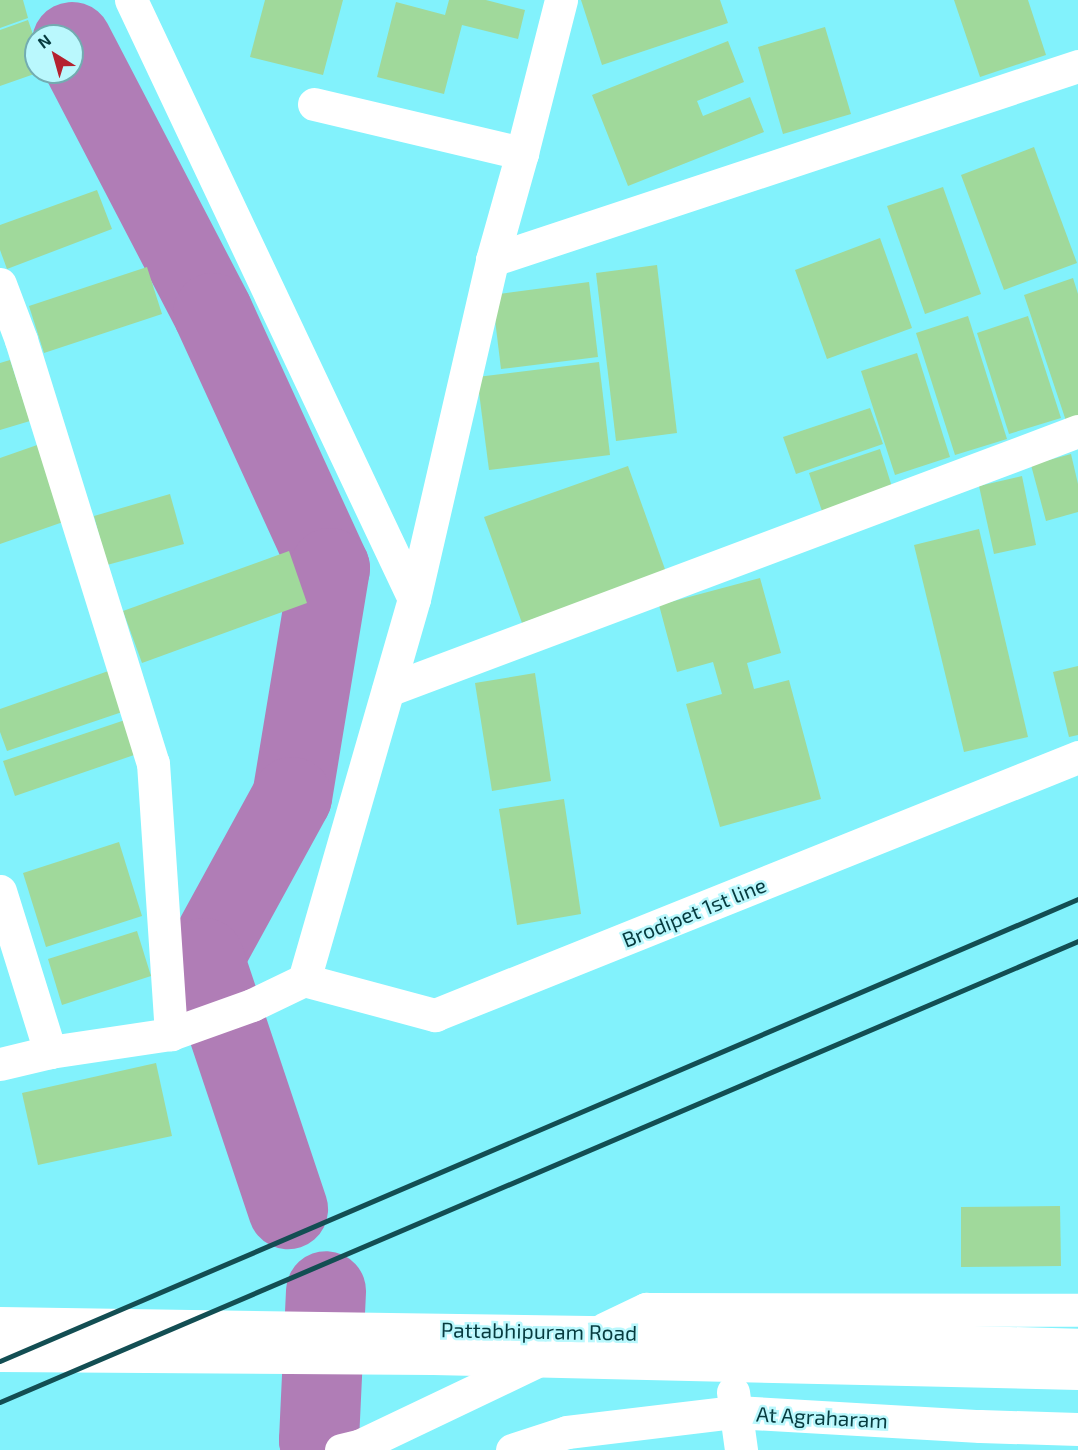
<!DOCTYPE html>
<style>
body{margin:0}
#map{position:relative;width:1078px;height:1450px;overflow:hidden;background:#82f2fc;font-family:"Exo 2",sans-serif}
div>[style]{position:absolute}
.river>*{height:80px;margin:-40px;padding:0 40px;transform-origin:40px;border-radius:40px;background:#b07db6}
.building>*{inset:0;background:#a0d99b}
.minor>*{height:33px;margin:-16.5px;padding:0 16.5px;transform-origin:16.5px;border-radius:16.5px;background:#fff}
.rail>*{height:4.5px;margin:-2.25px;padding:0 2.25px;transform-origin:2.25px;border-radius:2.25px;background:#134e53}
span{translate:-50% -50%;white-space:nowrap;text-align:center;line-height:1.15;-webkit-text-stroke:5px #baf8fd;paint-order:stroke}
.street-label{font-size:21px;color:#063b3f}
.north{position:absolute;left:24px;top:24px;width:60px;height:60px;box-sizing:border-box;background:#baf8fd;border:2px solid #72acb1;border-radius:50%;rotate:323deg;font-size:16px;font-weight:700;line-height:24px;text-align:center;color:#063b3f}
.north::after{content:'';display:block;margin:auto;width:21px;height:27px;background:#b4222f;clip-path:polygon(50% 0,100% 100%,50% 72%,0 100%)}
</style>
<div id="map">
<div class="river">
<i style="left:72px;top:42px;width:305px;rotate:62.5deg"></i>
<i style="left:213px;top:313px;width:281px;rotate:65.4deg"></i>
<i style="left:330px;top:568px;width:232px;rotate:99.4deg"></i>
<i style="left:292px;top:797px;width:183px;rotate:118.7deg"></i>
<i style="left:204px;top:958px;width:265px;rotate:71.5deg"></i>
<i style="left:322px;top:1450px;width:10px;rotate:-107deg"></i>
<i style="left:319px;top:1440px;width:149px;rotate:-87.3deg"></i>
</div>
<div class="building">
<i style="clip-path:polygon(0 0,23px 0,28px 18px,0 28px)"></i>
<i style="clip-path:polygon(265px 0,343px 0,323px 75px,250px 57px)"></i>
<i style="clip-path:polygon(449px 0,486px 0,525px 10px,518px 39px,462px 25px,444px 94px,377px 77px,396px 2px,445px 15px)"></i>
<i style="clip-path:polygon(581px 0,720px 0,728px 23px,602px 65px)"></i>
<i style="clip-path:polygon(954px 0,1028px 0,1046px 55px,980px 77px)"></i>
<i style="clip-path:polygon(28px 20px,36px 43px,36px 72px,40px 72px,0 86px,0 30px)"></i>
<i style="clip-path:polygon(825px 27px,851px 114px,783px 134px,758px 47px)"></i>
<i style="clip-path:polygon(728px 41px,744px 82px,697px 101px,703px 116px,750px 97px,764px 132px,628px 186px,592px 95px)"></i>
<i style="clip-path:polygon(1034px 147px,1077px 263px,1004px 290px,961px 175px)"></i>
<i style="clip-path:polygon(943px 187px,981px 294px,925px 314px,887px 206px)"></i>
<i style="clip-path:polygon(97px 190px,112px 229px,7px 269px,0 250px,0 225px)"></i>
<i style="clip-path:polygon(880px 238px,912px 328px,827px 359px,795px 270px)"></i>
<i style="clip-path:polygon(657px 265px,677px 433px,616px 441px,596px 273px)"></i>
<i style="clip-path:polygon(147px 267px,162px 314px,44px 353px,29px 306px)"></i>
<i style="clip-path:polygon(1073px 278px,1078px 294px,1078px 420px,1067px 424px,1024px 295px)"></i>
<i style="clip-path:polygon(589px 282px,598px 357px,501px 369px,492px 295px)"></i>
<i style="clip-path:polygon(968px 316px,1007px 439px,955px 455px,916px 333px)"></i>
<i style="clip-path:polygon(1028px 316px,1061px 418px,1009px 434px,977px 333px)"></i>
<i style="clip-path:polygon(917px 353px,950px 457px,895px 475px,861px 371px)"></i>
<i style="clip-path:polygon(10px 360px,30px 421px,0 430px,0 363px)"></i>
<i style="clip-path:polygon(599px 362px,610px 455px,489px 470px,477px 377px)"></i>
<i style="clip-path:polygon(870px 408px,883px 444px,796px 474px,783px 437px)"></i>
<i style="clip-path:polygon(40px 444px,66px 521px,0 544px,0 458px)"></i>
<i style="clip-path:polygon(880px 449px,893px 490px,823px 514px,809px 473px)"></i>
<i style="clip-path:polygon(1071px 454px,1078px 484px,1078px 512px,1046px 521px,1031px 465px)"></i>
<i style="clip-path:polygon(628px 466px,666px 572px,522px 623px,484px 517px)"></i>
<i style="clip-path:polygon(1022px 476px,1036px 545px,994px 554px,979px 486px)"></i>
<i style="clip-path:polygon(170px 494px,184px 544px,107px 565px,94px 516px)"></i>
<i style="clip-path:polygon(979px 529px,1028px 737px,964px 752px,914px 545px)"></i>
<i style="clip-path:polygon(289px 551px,307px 603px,142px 663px,123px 611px)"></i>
<i style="clip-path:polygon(760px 578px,781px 653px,747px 663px,754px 689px,789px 680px,821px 799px,720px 827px,686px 704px,722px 694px,713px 662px,677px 672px,659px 605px)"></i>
<i style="clip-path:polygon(1078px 666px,1078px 735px,1069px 737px,1053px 672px)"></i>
<i style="clip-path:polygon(117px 668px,131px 709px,7px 751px,0 732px,0 709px)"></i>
<i style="clip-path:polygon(535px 673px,551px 781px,492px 791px,475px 683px)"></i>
<i style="clip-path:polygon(125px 720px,137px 754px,15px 796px,3px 761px)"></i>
<i style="clip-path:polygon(564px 799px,581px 914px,517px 925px,499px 809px)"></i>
<i style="clip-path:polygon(119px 842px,142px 916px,46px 947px,23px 873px)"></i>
<i style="clip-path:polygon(137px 931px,151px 976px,62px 1005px,48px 959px)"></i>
<i style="clip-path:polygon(156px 1063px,172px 1136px,38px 1165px,22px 1093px)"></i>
<i style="clip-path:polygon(1060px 1206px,1061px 1266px,961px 1267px,961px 1207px)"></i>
</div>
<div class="minor">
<i style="left:131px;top:0;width:662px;rotate:64.71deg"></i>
<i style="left:314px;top:104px;width:214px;rotate:13.3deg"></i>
<i style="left:492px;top:260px;width:617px;rotate:-18.32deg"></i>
<i style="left:0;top:284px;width:60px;rotate:69.4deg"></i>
<i style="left:21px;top:340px;width:443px;rotate:72.7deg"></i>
<i style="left:153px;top:763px;width:272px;rotate:86.2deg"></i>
<i style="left:388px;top:690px;width:737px;rotate:-20.57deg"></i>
<i style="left:0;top:891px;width:169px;rotate:72.7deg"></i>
<i style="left:304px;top:980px;width:136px;rotate:15deg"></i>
<i style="left:435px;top:1015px;width:693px;rotate:-21.86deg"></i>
<i style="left:0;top:1064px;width:51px;rotate:-13.5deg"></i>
<i style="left:50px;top:1052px;width:122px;rotate:-8.5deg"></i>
<i style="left:171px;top:1034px;width:86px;rotate:-19.7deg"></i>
<i style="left:252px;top:1005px;width:58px;rotate:-25.7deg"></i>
<i style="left:304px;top:980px;width:397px;rotate:-73.9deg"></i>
<i style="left:414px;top:599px;width:348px;rotate:-77deg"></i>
<i style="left:492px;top:260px;width:111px;rotate:-74.3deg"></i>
<i style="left:522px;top:153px;width:158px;rotate:-75.7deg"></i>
<i style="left:0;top:1323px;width:654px;rotate:0.88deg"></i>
<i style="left:654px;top:1333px;width:424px;rotate:1.6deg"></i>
<i style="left:604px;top:1329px;width:47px;rotate:-25.5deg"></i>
<i style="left:646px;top:1309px;width:432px;rotate:0.1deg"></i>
<i style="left:0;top:1355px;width:433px;rotate:0.4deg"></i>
<i style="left:433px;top:1358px;width:645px;rotate:1.33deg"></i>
<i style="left:733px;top:1392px;width:59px;rotate:82.1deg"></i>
<i style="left:341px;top:1450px;width:18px;rotate:-13deg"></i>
<i style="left:359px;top:1446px;width:193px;rotate:-25.5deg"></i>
<i style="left:512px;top:1450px;width:58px;rotate:-18.1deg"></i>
<i style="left:567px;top:1432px;width:169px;rotate:-6.8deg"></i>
<i style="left:735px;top:1412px;width:245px;rotate:3.3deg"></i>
<i style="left:980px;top:1426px;width:98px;rotate:1.8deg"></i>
</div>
<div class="rail">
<i style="left:0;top:1361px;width:1173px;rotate:-23.2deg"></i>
<i style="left:0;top:1402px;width:1172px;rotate:-23.15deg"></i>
</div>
<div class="street-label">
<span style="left:694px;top:912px;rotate:-22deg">Brodipet 1st line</span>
<span style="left:539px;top:1331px;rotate:1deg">Pattabhipuram Road</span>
<span style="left:822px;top:1417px;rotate:3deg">At Agraharam</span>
</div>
<div class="north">N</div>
</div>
